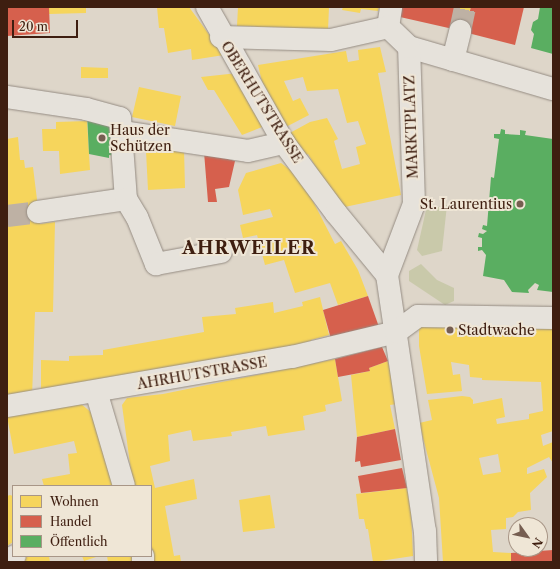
<!DOCTYPE html>
<meta charset="utf-8">
<style>
body{margin:0}
#map{position:relative;width:560px;height:569px;overflow:hidden;background:#ded6c9;font-family:"Libre Caslon Text",serif}
div>[style]{position:absolute}
.green>*{inset:0;background:#c9c9aa}
.homes>*{inset:0;background:#f6d55c}
.shops>*{inset:0;background:#d6604d}
.public>*{inset:0;background:#5aae61}
.minor-tunnel>*{height:22px;margin-top:-11px;transform-origin:0;background:repeating-linear-gradient(90deg,#beb1a4 0 22px,transparent 0 33px)}
.roads{filter:drop-shadow(0 0 1px #958c83) drop-shadow(0 0 1px #958c83)}
.minor>*{height:22px;margin:-11px;padding:0 11px;transform-origin:11px;border-radius:11px;background:#e6e2db}
.dots>*{width:11px;height:11px;translate:-50% -50%;box-sizing:border-box;border:2px solid #efe6d6;border-radius:50%}
span{translate:-50% -50%;white-space:nowrap;text-align:center;line-height:1.15;-webkit-text-stroke:4px #efe6d6;paint-order:stroke}
.street-label{font-size:14px;color:#3e1e10}
.poi-label{font-size:14px;color:#3e1e10}
.left{translate:0 -50%;text-align:left}
.right{translate:-100% -50%;text-align:right}
.district-label{font-size:18px;color:#3e1e10;font-weight:700;letter-spacing:1px}
.frame{position:absolute;inset:0;border:8px solid #3e1e10;pointer-events:none}
.legend{position:absolute;left:12px;top:485px;width:140px;height:72px;box-sizing:border-box;background:#efe6d6;border:1px solid #a89687;margin:0;padding:5px 7px;list-style:none;font-size:12px;color:#3e1e10}
.legend li{display:flex;align-items:center;gap:8px;height:20px}
.legend b{width:20px;border:1px solid #a89687}
.north{position:absolute;left:508px;top:517px;width:40px;height:40px;box-sizing:border-box;background:#efe6d6;border:1px solid #a89687;border-radius:50%;rotate:123deg;font-size:11px;font-weight:700;line-height:16px;text-align:center;color:#3e1e10}
.north::after{content:'';display:block;margin:auto;width:14px;height:18px;background:#765e51;clip-path:polygon(50% 0,100% 100%,50% 72%,0 100%)}
.scale{position:absolute;left:12px;top:20px;width:66px;height:18px;box-sizing:border-box;border:2px solid #3e1e10;border-top:0;padding-left:5px;font-size:12px;line-height:14px;white-space:nowrap;color:#3e1e10;-webkit-text-stroke:3px #efe6d6;paint-order:stroke}
</style>
<div id="map">
<div class="green">
<i style="clip-path:polygon(447px 205px,442px 251px,422px 256px,417px 250px,426px 210px)"></i>
<i style="clip-path:polygon(421px 264px,437px 280px,454px 288px,454px 301px,445px 305px,409px 281px,409px 271px)"></i>
</div>
<div class="homes">
<i style="clip-path:polygon(49px 7px,86px 7px,86px 13px,49px 14px)"></i>
<i style="clip-path:polygon(157px 7px,189px 7px,224px 55px,192px 60px,191px 49px,168px 53px,164px 28px,159px 28px)"></i>
<i style="clip-path:polygon(238px 7px,329px 7px,328px 30px,237px 26px)"></i>
<i style="clip-path:polygon(343px 7px,379px 7px,378px 11px,361px 9px,360px 13px,342px 10px)"></i>
<i style="clip-path:polygon(458px 7px,471px 7px,466px 25px,453px 29px)"></i>
<i style="clip-path:polygon(380px 47px,386px 72px,378px 73px,401px 195px,340px 208px,308px 154px,302px 157px,288px 134px,310px 122px,327px 118px,338px 139px,334px 141px,342px 169px,360px 164px,356px 147px,366px 144px,358px 121px,347px 123px,338px 89px,307px 91px,303px 77px,284px 81px,293px 101px,300px 98px,309px 115px,282px 129px,263px 86px,258px 65px,346px 51px,348px 62px,359px 60px,358px 50px)"></i>
<i style="clip-path:polygon(81px 67px,108px 68px,108px 78px,81px 78px)"></i>
<i style="clip-path:polygon(238px 73px,267px 125px,242px 135px,214px 90px,208px 90px,201px 77px)"></i>
<i style="clip-path:polygon(139px 87px,181px 96px,175px 126px,132px 117px)"></i>
<i style="clip-path:polygon(87px 121px,90px 170px,60px 174px,59px 151px,43px 151px,42px 129px,56px 129px,56px 122px)"></i>
<i style="clip-path:polygon(18px 137px,20px 160px,24px 160px,25px 168px,33px 167px,40px 224px,55px 222px,53px 312px,35px 312px,32px 397px,7px 401px,7px 139px)"></i>
<i style="clip-path:polygon(184px 149px,185px 188px,148px 190px,146px 151px)"></i>
<i style="clip-path:polygon(281px 163px,301px 178px,335px 244px,341px 241px,358px 270px,368px 296px,338px 305px,330px 283px,295px 293px,284px 260px,265px 265px,257px 235px,243px 238px,240px 225px,273px 217px,270px 209px,243px 215px,238px 190px,246px 173px)"></i>
<i style="clip-path:polygon(320px 297px,329px 335px,311px 340px,313px 345px,41px 392px,41px 360px,69px 361px,69px 356px,103px 355px,103px 350px,204px 332px,202px 317px,236px 314px,235px 308px,273px 302px,274px 313px,303px 306px,302px 302px)"></i>
<i style="clip-path:polygon(evenodd,419px 321px,553px 324px,553px 431px,541px 435px,543px 446px,553px 442px,553px 463px,549px 457px,527px 468px,527px 474px,544px 469px,547px 477px,530px 493px,531px 510px,518px 512px,513px 517px,506px 518px,506px 529px,491px 530px,493px 552px,511px 553px,511px 562px,443px 562px,439px 498px,419px 423px,432px 420px,428px 400px,462px 396px,470px 397px,473px 400px,473px 404px,502px 398px,505px 417px,496px 419px,497px 424px,529px 419px,529px 414px,543px 411px,541px 382px,482px 380px,482px 378px,470px 377px,469px 365px,451px 362px,453px 375px,460px 374px,462px 391px,427px 394px,419px 346px,419px 321px,498px 454px,501px 472px,483px 475px,479px 458px,498px 454px)"></i>
<i style="clip-path:polygon(335px 359px,342px 401px,325px 405px,326px 411px,303px 416px,305px 430px,268px 436px,266px 426px,231px 432px,232px 436px,193px 441px,191px 430px,168px 435px,170px 461px,150px 466px,155px 488px,194px 479px,197px 499px,165px 506px,174px 556px,180px 555px,181px 562px,149px 562px,151px 556px,151px 486px,133px 486px,122px 405px,127px 398px,163px 394px)"></i>
<i style="clip-path:polygon(388px 361px,397px 404px,390px 405px,395px 429px,357px 437px,351px 375px,370px 371px,369px 368px)"></i>
<i style="clip-path:polygon(81px 404px,92px 413px,117px 486px,44px 486px,42px 479px,70px 474px,68px 454px,77px 453px,74px 441px,14px 454px,7px 416px)"></i>
<i style="clip-path:polygon(407px 488px,411px 512px,413px 556px,373px 562px,368px 529px,366px 529px,364px 519px,359px 519px,356px 494px)"></i>
<i style="clip-path:polygon(10px 495px,13px 496px,13px 542px,7px 546px,7px 496px)"></i>
<i style="clip-path:polygon(270px 495px,275px 528px,243px 532px,239px 500px)"></i>
<i style="clip-path:polygon(25px 556px,49px 556px,50px 562px,13px 562px)"></i>
<i style="clip-path:polygon(82px 556px,99px 556px,84px 561px)"></i>
<i style="clip-path:polygon(107px 556px,134px 556px,134px 562px,108px 562px)"></i>
</div>
<div class="shops">
<i style="clip-path:polygon(7px 7px,49px 7px,50px 33px,7px 36px)"></i>
<i style="clip-path:polygon(402px 7px,458px 7px,453px 29px,400px 17px)"></i>
<i style="clip-path:polygon(471px 7px,524px 7px,515px 45px,464px 32px)"></i>
<i style="clip-path:polygon(204px 152px,235px 161px,229px 187px,215px 189px,217px 202px,208px 202px)"></i>
<i style="clip-path:polygon(368px 296px,379px 327px,331px 339px,323px 310px)"></i>
<i style="clip-path:polygon(382px 347px,388px 361px,369px 368px,370px 371px,338px 377px,335px 359px)"></i>
<i style="clip-path:polygon(395px 429px,401px 460px,361px 467px,360px 461px,355px 462px,357px 437px)"></i>
<i style="clip-path:polygon(402px 468px,407px 488px,361px 493px,358px 476px)"></i>
<i style="clip-path:polygon(553px 550px,553px 562px,511px 562px,511px 553px)"></i>
</div>
<div class="public">
<i style="clip-path:polygon(540px 7px,553px 7px,553px 54px,531px 48px,534px 34px,531px 30px,533px 22px,538px 19px)"></i>
<i style="clip-path:polygon(87px 113px,115px 120px,116px 156px,109px 155px,109px 158px,89px 154px)"></i>
<i style="clip-path:polygon(501px 129px,505px 130px,505px 134px,520px 135px,520px 130px,526px 131px,525px 135px,553px 139px,553px 292px,537px 290px,539px 285px,535px 283px,528px 290px,529px 293px,512px 292px,504px 280px,483px 276px,486px 255px,482px 250px,478px 251px,478px 247px,482px 247px,482px 238px,478px 237px,479px 233px,483px 234px,487px 231px,482px 229px,483px 225px,487px 226px,491px 177px,494px 178px,499px 139px,494px 138px,494px 134px,500px 134px)"></i>
</div>
<div class="minor-tunnel">
<i style="left:460px;top:31px;width:25px;rotate:-78deg"></i>
<i style="left:7px;top:216px;width:31px;rotate:-7deg"></i>
</div>
<div class="roads">
<div class="minor">
<i style="left:207px;top:7px;width:156px;rotate:60.5deg"></i>
<i style="left:284px;top:143px;width:87px;rotate:53.4deg"></i>
<i style="left:336px;top:213px;width:80px;rotate:50.6deg"></i>
<i style="left:387px;top:275px;width:259px;rotate:81.6deg"></i>
<i style="left:425px;top:531px;width:31px;rotate:88deg"></i>
<i style="left:388px;top:27px;width:20px;rotate:-81deg"></i>
<i style="left:221px;top:37px;width:110px;rotate:1.6deg"></i>
<i style="left:331px;top:40px;width:58px;rotate:-12.8deg"></i>
<i style="left:409px;top:47px;width:150px;rotate:16.3deg"></i>
<i style="left:453px;top:60px;width:30px;rotate:-76deg"></i>
<i style="left:7px;top:97px;width:80px;rotate:8.6deg"></i>
<i style="left:86px;top:109px;width:35px;rotate:15deg"></i>
<i style="left:120px;top:118px;width:81px;rotate:85.8deg"></i>
<i style="left:126px;top:199px;width:89px;rotate:171.6deg"></i>
<i style="left:122px;top:132px;width:127px;rotate:8.6deg"></i>
<i style="left:248px;top:151px;width:37px;rotate:-13deg"></i>
<i style="left:126px;top:199px;width:21px;rotate:59deg"></i>
<i style="left:137px;top:217px;width:51px;rotate:68deg"></i>
<i style="left:156px;top:264px;width:66px;rotate:-10.5deg"></i>
<i style="left:387px;top:275px;width:76px;rotate:-69.2deg"></i>
<i style="left:414px;top:204px;width:157px;rotate:-91.8deg"></i>
<i style="left:409px;top:47px;width:29px;rotate:-136deg"></i>
<i style="left:96px;top:391px;width:99px;rotate:73.6deg"></i>
<i style="left:7px;top:406px;width:289px;rotate:-9.8deg"></i>
<i style="left:292px;top:357px;width:107px;rotate:-13.5deg"></i>
<i style="left:396px;top:332px;width:27px;rotate:-36deg"></i>
<i style="left:418px;top:316px;width:135px;rotate:0.8deg"></i>
<i style="left:143px;top:556px;width:6px;rotate:90deg"></i>
<i style="left:7px;top:561px;width:9px;rotate:-32deg"></i>
</div>
</div>
<div class="dots">
<i style="left:102px;top:138px;background:#765e51"></i>
<i style="left:520px;top:204px;background:#765e51"></i>
<i style="left:450px;top:330px;background:#765e51"></i>
</div>
<div class="street-label">
<span style="left:262px;top:102px;rotate:58deg">OBERHUTSTRASSE</span>
<span style="left:411px;top:127px;rotate:-92deg">MARKTPLATZ</span>
<span style="left:202px;top:373px;rotate:-10deg">AHRHUTSTRASSE</span>
</div>
<div class="poi-label">
<span class="left" style="left:110px;top:138px">Haus der<br>Schützen</span>
<span class="right" style="left:512px;top:204px">St. Laurentius</span>
<span class="left" style="left:458px;top:330px">Stadtwache</span>
</div>
<div class="district-label">
<span style="left:249px;top:248px">AHRWEILER</span>
</div>
<div class="frame"></div>
<ul class="legend">
<li><b style="height:11px;background:#f6d55c"></b>Wohnen</li>
<li><b style="height:11px;background:#d6604d"></b>Handel</li>
<li><b style="height:11px;background:#5aae61"></b>Öffentlich</li>
</ul>
<div class="north">N</div>
<div class="scale">20 m</div>
</div>
